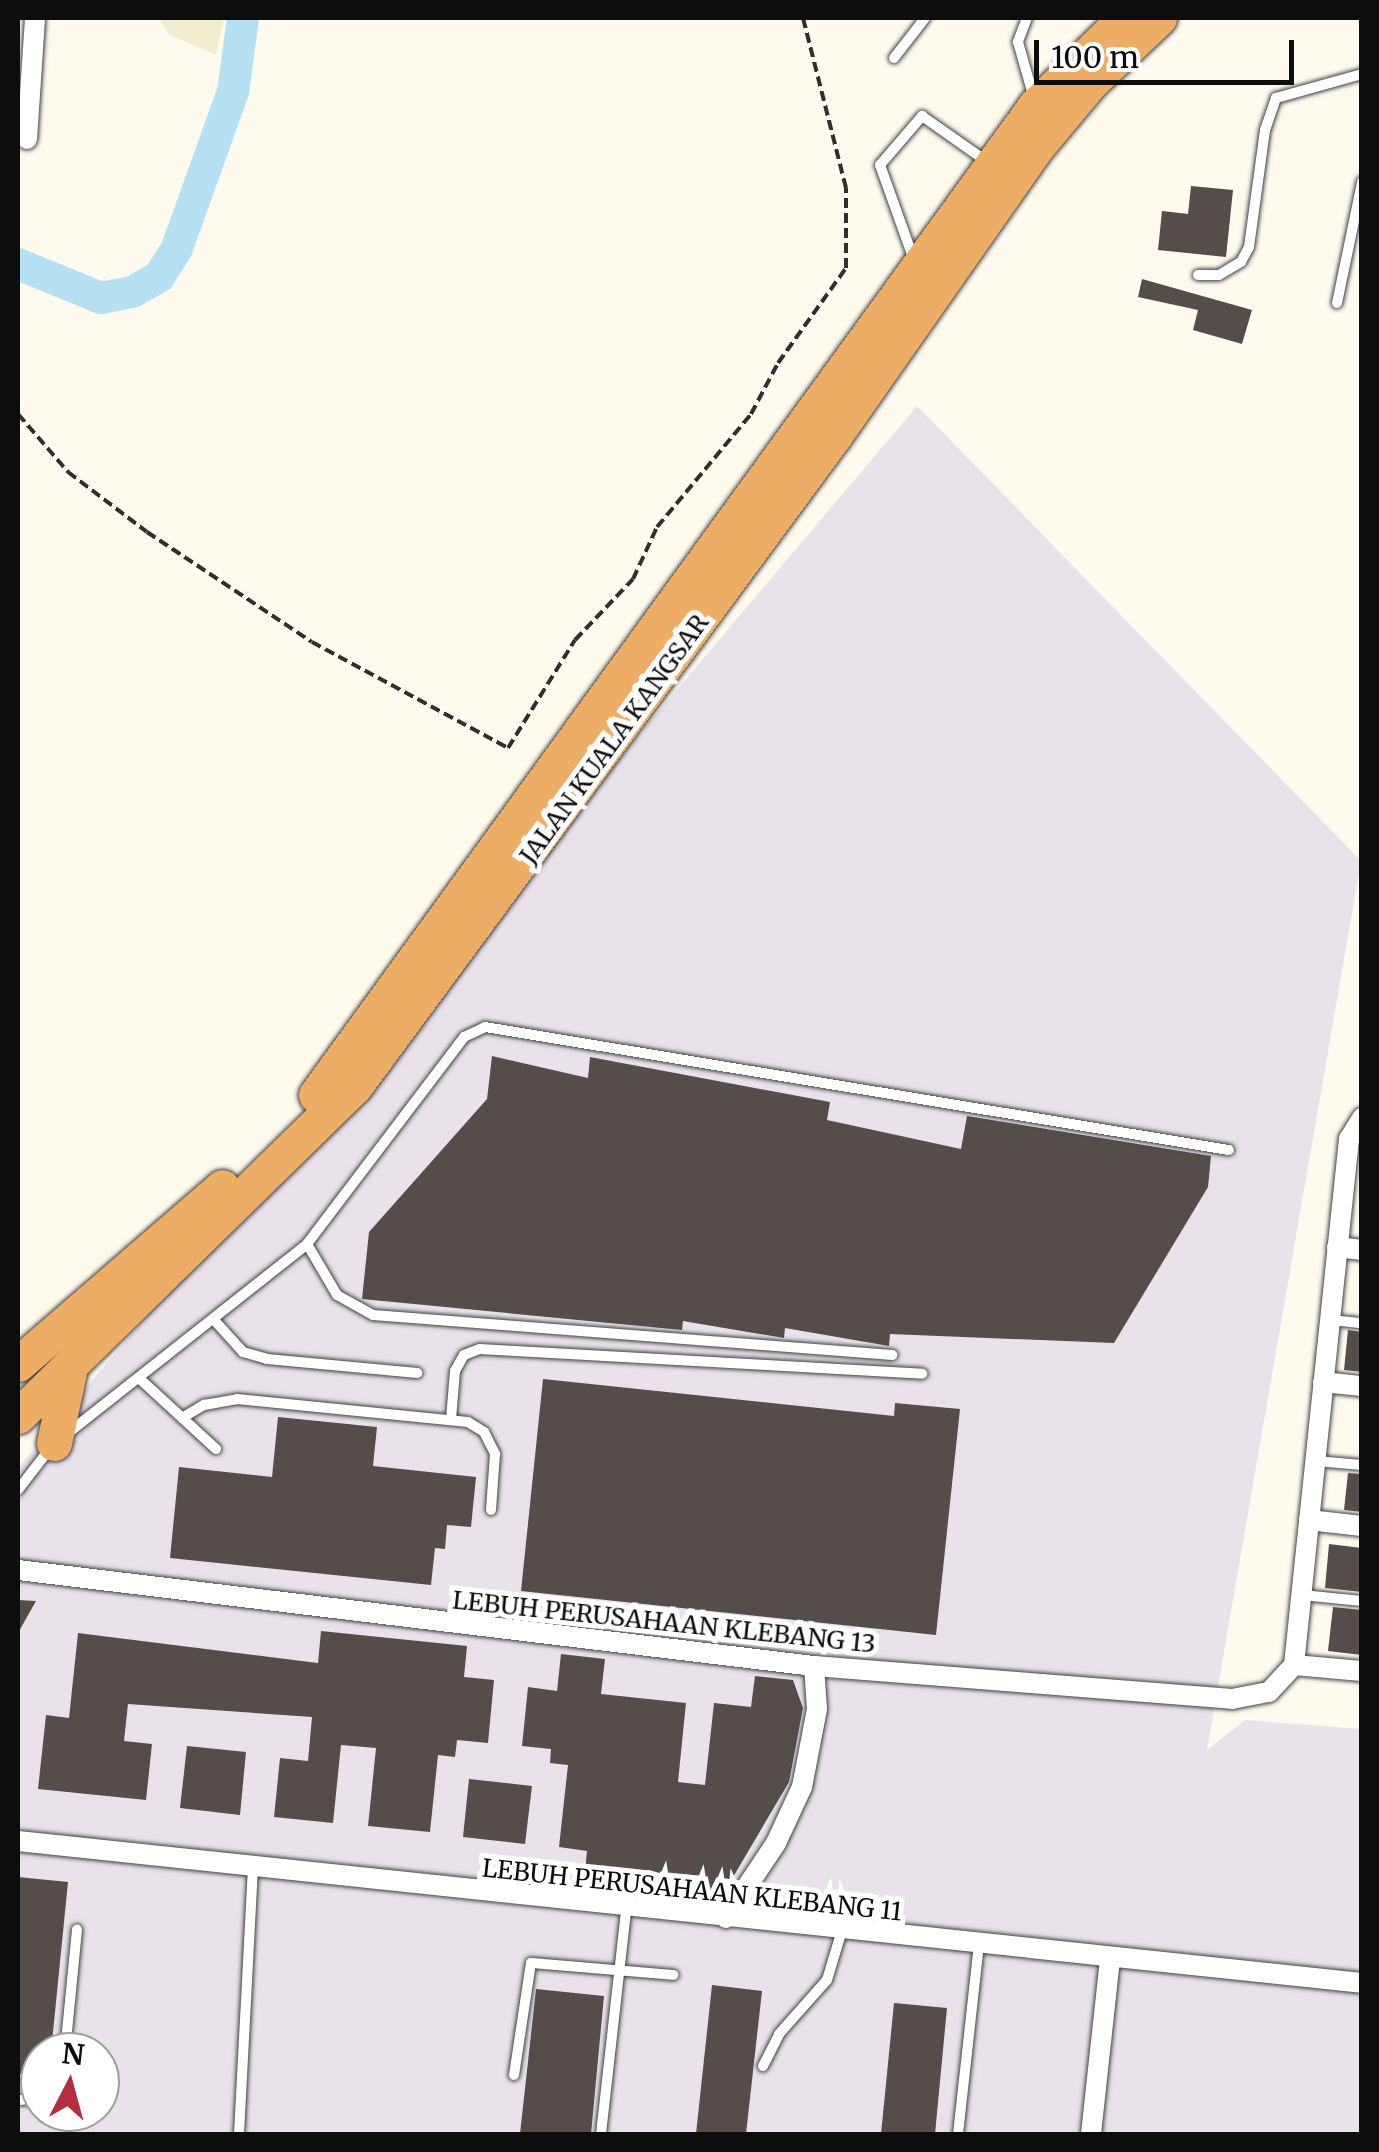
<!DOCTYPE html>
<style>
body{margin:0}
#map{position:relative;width:1379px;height:2152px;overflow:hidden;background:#fefaee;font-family:Merriweather,serif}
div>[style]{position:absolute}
.industrial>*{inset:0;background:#eae2eb}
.farmland>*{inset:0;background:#f3edd0}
.river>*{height:32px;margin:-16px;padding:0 16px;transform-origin:16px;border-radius:16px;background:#b6e1f3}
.building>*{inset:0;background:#554d4a}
.path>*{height:4px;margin-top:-2px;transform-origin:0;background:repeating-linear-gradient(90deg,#2f2f2f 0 10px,transparent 0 15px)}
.roads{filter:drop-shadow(0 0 2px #404040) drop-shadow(0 0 2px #404040)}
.service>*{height:10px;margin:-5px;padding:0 5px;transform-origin:5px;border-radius:5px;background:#fff}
.minor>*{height:20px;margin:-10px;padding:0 10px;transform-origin:10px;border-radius:10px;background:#fff}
.trunk>*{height:35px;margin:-17.5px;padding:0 17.5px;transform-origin:17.5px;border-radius:17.5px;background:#eead64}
span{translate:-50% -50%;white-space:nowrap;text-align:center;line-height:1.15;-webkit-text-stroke:10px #fff;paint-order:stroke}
.street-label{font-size:25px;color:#0d0d0d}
.frame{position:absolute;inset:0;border:20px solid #0d0d0d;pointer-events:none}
.north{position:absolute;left:20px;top:2032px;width:100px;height:100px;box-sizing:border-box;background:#fff;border:2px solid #9e9e9e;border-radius:50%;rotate:6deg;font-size:28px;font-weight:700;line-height:40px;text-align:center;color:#0d0d0d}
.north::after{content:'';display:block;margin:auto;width:35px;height:45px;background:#b52d3e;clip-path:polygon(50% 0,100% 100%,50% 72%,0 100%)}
.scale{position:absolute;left:1034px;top:40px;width:260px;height:45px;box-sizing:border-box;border:5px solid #0d0d0d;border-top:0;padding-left:12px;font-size:30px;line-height:35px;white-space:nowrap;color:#0d0d0d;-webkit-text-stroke:8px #fff;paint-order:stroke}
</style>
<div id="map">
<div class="industrial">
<i style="clip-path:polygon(evenodd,917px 406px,1361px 861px,1207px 1750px,1245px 1720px,1361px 1729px,1361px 2134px,18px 2134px,18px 1468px,917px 406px,40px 2052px,100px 2052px,100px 2112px,40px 2112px,40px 2052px)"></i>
</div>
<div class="farmland">
<i style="clip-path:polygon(158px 18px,224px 18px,216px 55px,170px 35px)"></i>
</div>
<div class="river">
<i style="left:18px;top:264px;width:90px;rotate:22.3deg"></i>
<i style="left:101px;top:298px;width:32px;rotate:-11deg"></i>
<i style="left:132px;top:292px;width:31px;rotate:-29deg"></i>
<i style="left:159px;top:277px;width:34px;rotate:-58deg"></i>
<i style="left:177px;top:248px;width:166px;rotate:-70.3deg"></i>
<i style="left:233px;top:92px;width:75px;rotate:-82.3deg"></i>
</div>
<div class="building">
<i style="clip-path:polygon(1191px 186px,1233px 190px,1226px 257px,1158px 250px,1162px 211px,1188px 214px)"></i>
<i style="clip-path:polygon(1142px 279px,1252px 310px,1242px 344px,1193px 330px,1198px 310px,1138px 297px)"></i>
<i style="clip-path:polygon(492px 1056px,588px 1078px,590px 1057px,830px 1102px,827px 1120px,961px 1149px,967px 1116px,1211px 1156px,1208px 1187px,1114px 1343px,890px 1334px,889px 1346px,785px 1328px,784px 1338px,683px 1321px,682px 1330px,362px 1299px,369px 1232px,487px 1099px)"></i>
<i style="clip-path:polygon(1348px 1330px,1362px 1332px,1362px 1372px,1344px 1370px)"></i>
<i style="clip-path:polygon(543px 1379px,894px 1416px,895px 1403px,960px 1409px,936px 1635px,521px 1591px)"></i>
<i style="clip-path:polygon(278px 1417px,377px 1427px,373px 1466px,476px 1477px,471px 1527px,447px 1525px,445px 1549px,435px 1548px,431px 1585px,170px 1558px,179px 1467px,272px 1477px)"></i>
<i style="clip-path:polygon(1348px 1473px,1362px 1474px,1362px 1512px,1344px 1510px)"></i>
<i style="clip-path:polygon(1329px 1544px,1362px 1548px,1362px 1592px,1325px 1588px)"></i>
<i style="clip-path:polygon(18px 1600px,36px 1601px,18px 1633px)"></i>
<i style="clip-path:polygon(1333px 1607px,1362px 1610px,1362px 1655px,1328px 1651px)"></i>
<i style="clip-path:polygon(321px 1631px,467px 1646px,464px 1677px,494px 1680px,488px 1743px,457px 1740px,455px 1757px,438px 1755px,430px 1832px,368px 1826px,376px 1748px,341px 1745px,333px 1823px,274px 1817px,280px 1758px,308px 1761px,312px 1717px,128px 1704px,124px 1741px,152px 1744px,146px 1800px,38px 1789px,46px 1715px,69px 1718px,78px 1633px,318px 1663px)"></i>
<i style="clip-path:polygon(561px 1654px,605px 1659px,601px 1694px,686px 1703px,678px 1782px,705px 1785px,714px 1703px,751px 1707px,755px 1676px,793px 1680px,803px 1708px,789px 1782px,726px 1889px,715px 1895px,584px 1881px,587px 1851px,559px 1847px,568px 1765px,550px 1763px,551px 1749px,522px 1746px,528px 1687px,557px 1691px)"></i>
<i style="clip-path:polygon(187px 1746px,246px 1752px,240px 1815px,180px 1808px)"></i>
<i style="clip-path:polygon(469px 1779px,532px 1786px,525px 1844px,463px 1837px)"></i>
<i style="clip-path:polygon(18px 1877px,68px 1882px,51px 2052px,40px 2052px,40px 2076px,18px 2074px)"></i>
<i style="clip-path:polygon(712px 1985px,762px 1991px,746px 2134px,696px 2134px)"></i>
<i style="clip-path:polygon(536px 1989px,604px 1996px,591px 2134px,520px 2134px)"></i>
<i style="clip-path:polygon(894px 2003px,947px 2008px,935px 2134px,881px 2134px)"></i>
</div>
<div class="path">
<i style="left:18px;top:414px;width:77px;rotate:49.2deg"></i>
<i style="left:68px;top:472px;width:99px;rotate:37.2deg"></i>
<i style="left:147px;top:532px;width:198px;rotate:33.7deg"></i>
<i style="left:312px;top:642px;width:223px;rotate:28.4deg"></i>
<i style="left:508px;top:748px;width:127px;rotate:-58.2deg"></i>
<i style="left:575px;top:640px;width:84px;rotate:-46.4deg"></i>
<i style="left:633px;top:579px;width:57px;rotate:-65.2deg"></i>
<i style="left:657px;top:527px;width:147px;rotate:-50.2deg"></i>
<i style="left:751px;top:414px;width:58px;rotate:-62.1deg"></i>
<i style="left:778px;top:363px;width:117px;rotate:-54.4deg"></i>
<i style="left:846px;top:268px;width:80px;rotate:-90deg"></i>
<i style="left:846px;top:188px;width:175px;rotate:-104.2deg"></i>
</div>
<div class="roads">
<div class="service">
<i style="left:1027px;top:18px;width:26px;rotate:111deg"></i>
<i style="left:1018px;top:42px;width:55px;rotate:74.2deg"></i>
<i style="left:894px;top:58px;width:51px;rotate:-52.2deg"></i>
<i style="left:914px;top:260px;width:101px;rotate:-109.7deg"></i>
<i style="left:880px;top:165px;width:65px;rotate:-49.4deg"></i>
<i style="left:922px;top:116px;width:78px;rotate:35.1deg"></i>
<i style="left:1198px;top:275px;width:21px"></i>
<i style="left:1219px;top:275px;width:26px;rotate:-31deg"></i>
<i style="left:1241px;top:262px;width:17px;rotate:-62deg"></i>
<i style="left:1249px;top:247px;width:118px;rotate:-82.2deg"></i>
<i style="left:1265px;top:130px;width:34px;rotate:-71deg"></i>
<i style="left:1276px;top:98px;width:89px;rotate:-15.6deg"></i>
<i style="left:1337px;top:303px;width:124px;rotate:-78.3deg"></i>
<i style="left:307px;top:1244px;width:59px;rotate:59.5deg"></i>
<i style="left:337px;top:1295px;width:41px;rotate:29.1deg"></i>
<i style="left:373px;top:1315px;width:521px;rotate:4.41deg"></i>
<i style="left:1331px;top:1320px;width:31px;rotate:6deg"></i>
<i style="left:215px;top:1321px;width:42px;rotate:47.9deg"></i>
<i style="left:243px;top:1352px;width:25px;rotate:16deg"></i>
<i style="left:267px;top:1359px;width:151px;rotate:5.3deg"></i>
<i style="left:141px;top:1380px;width:102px;rotate:42.6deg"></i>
<i style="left:182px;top:1418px;width:26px;rotate:-31deg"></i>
<i style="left:204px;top:1405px;width:34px;rotate:-10deg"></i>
<i style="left:237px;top:1399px;width:232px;rotate:5.7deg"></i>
<i style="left:468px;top:1422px;width:19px;rotate:32deg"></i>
<i style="left:484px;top:1432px;width:25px;rotate:63deg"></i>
<i style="left:495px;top:1454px;width:56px;rotate:94.1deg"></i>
<i style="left:451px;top:1419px;width:48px;rotate:-85.2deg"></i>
<i style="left:455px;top:1371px;width:18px;rotate:-61deg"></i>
<i style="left:464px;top:1355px;width:17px;rotate:-21deg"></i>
<i style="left:480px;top:1349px;width:443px;rotate:3.2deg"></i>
<i style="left:68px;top:1433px;width:305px;rotate:-38.3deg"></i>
<i style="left:307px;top:1244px;width:260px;rotate:-52.8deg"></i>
<i style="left:464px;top:1037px;width:23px;rotate:-25deg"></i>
<i style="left:485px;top:1027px;width:754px;rotate:9.39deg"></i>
<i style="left:1316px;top:1461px;width:46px;rotate:5deg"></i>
<i style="left:18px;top:1490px;width:54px;rotate:-52.5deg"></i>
<i style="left:1302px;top:1595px;width:60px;rotate:5.7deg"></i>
<i style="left:65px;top:2052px;width:123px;rotate:-84.4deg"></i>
<i style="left:763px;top:2066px;width:36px;rotate:-63deg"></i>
<i style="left:779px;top:2034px;width:72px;rotate:-48.4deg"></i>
<i style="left:827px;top:1980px;width:52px;rotate:-73.3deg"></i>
<i style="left:514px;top:2075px;width:113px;rotate:-81.4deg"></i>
<i style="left:531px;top:1963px;width:143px;rotate:4.8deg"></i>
<i style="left:18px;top:2100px;width:22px;rotate:-3deg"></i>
<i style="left:239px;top:2134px;width:266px;rotate:-87deg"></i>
<i style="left:601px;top:2134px;width:225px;rotate:-83.6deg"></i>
<i style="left:958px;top:2134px;width:191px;rotate:-83.7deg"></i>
</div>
<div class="minor">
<i style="left:27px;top:139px;width:121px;rotate:-86.2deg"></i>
<i style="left:1337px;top:1247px;width:25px;rotate:7deg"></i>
<i style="left:1323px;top:1382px;width:39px;rotate:6deg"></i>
<i style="left:1309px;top:1520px;width:53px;rotate:6.5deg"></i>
<i style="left:18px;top:1570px;width:802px;rotate:6.88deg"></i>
<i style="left:814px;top:1666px;width:419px;rotate:4.5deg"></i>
<i style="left:1232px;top:1699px;width:38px;rotate:-11deg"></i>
<i style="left:1269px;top:1692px;width:37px;rotate:-47deg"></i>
<i style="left:1294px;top:1665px;width:529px;rotate:-84.03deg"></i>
<i style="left:1349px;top:1139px;width:25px;rotate:-58deg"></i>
<i style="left:1294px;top:1665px;width:68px;rotate:5deg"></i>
<i style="left:18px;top:1841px;width:1351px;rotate:6.03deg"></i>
<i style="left:726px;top:1918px;width:90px;rotate:-56.3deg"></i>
<i style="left:776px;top:1843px;width:62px;rotate:-65.1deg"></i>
<i style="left:802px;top:1787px;width:79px;rotate:-79.1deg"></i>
<i style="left:817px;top:1709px;width:43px;rotate:-94deg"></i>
<i style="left:1091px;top:2134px;width:177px;rotate:-83.8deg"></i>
</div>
<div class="trunk">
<i style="left:316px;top:1095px;width:1223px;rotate:-53.98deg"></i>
<i style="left:1035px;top:106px;width:126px;rotate:-44.4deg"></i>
<i style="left:18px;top:1364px;width:270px;rotate:-40.9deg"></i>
<i style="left:18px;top:1416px;width:472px;rotate:-44.4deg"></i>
<i style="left:355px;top:1086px;width:809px;rotate:-53.6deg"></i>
<i style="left:835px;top:435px;width:349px;rotate:-55deg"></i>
<i style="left:1035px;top:149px;width:86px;rotate:-50.2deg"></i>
<i style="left:1090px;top:83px;width:95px;rotate:-43.3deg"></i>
<i style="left:54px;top:1443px;width:78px;rotate:-78.1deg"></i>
</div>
</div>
<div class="street-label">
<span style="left:614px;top:739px;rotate:-54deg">JALAN KUALA KANGSAR</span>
<span style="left:664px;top:1622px;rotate:6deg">LEBUH PERUSAHAAN KLEBANG 13</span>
<span style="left:692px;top:1890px;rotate:6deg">LEBUH PERUSAHAAN KLEBANG 11</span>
</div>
<div class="frame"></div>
<div class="north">N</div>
<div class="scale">100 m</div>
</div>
